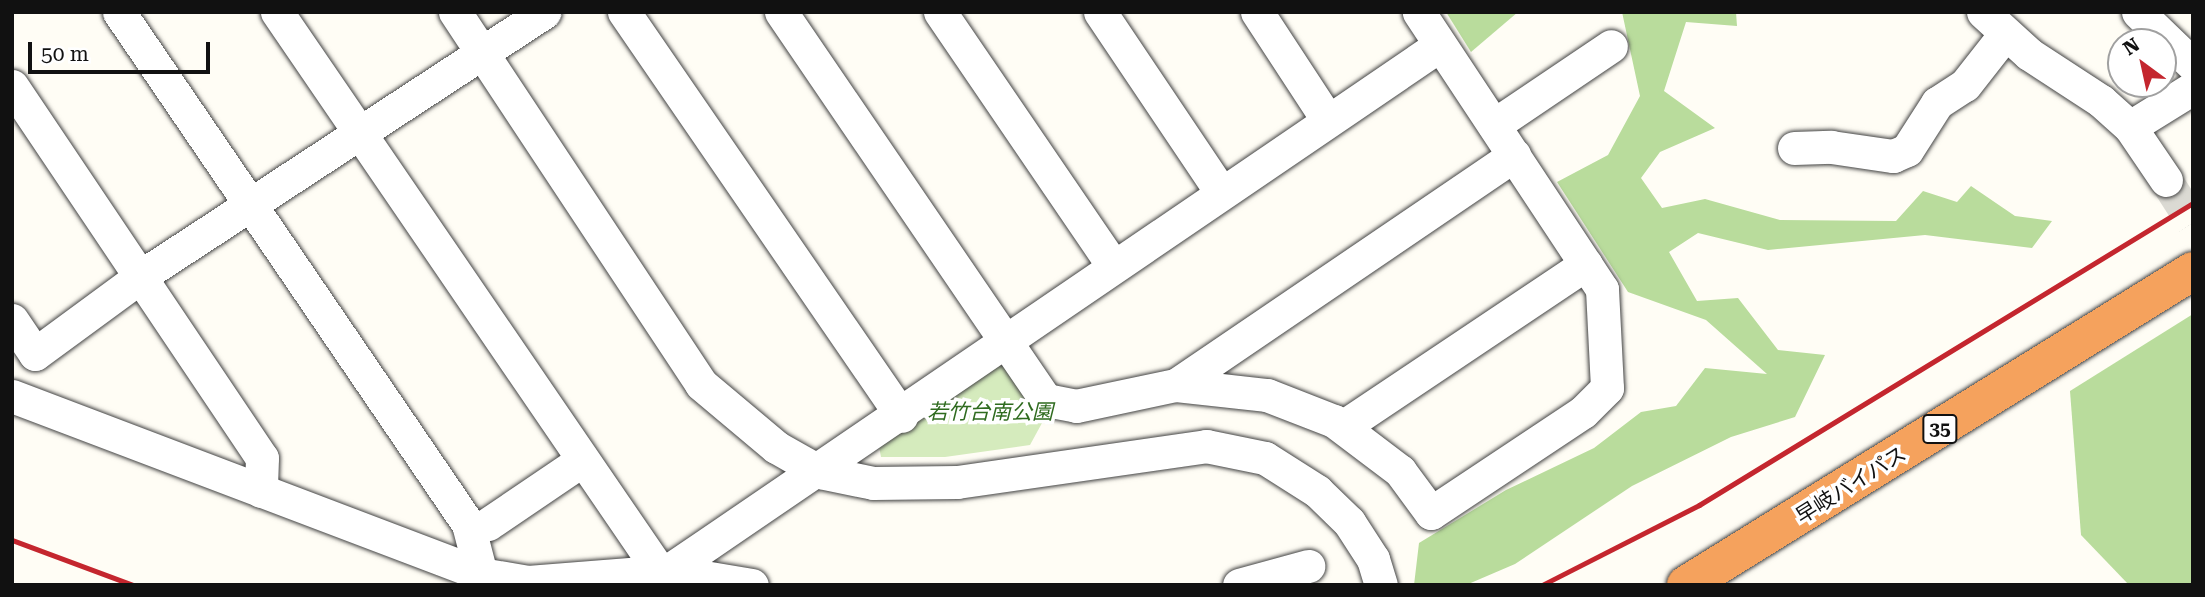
<!DOCTYPE html>
<meta charset="utf-8">
<style>
body{margin:0}
#map{position:relative;width:2205px;height:597px;overflow:hidden;background:#fffdf5;font-family:"Roboto Serif","Noto Sans JP",serif}
div>[style]{position:absolute}
.green>*{inset:0;background:#d5ebbd}
.forest>*{inset:0;background:#b9dc9c}
.minor-tunnel>*{height:33px;margin-top:-16.5px;transform-origin:0;background:repeating-linear-gradient(90deg,#dbdad3 0 33px,transparent 0 50px)}
.roads{filter:drop-shadow(0 0 2px #444) drop-shadow(0 0 2px #444)}
.minor>*{height:33px;margin:-16.5px;padding:0 16.5px;transform-origin:16.5px;border-radius:16.5px;background:#fff}
.highway>*{height:38px;margin:-19px;padding:0 19px;transform-origin:19px;border-radius:19px;background:#f5a25d}
.rail>*{height:5px;margin:-2.5px;padding:0 2.5px;transform-origin:2.5px;border-radius:2.5px;background:#c4262e}
span{translate:-50% -50%;white-space:nowrap;text-align:center;line-height:1.15;-webkit-text-stroke:7px #fff;paint-order:stroke}
.shield-label span{padding:2px 5px;background:#fff;border:2px solid;border-radius:5px;-webkit-text-stroke-width:0}
.shield-label{font-size:19px;color:#111;font-weight:700}
.park-label{font-size:21px;color:#2f6b1f;font-style:italic}
.street-label{font-size:21px;color:#111}
.frame{position:absolute;inset:0;border:14px solid #111;pointer-events:none}
.north{position:absolute;left:2107px;top:28px;width:70px;height:70px;box-sizing:border-box;background:#fff;border:2px solid #a0a0a0;border-radius:50%;rotate:327deg;font-size:19px;font-weight:700;line-height:28px;text-align:center;color:#111}
.north::after{content:'';display:block;margin:auto;width:24px;height:32px;background:#c4262e;clip-path:polygon(50% 0,100% 100%,50% 72%,0 100%)}
.scale{position:absolute;left:28px;top:42px;width:182px;height:32px;box-sizing:border-box;border:4px solid #111;border-top:0;padding-left:9px;font-size:21px;line-height:24px;white-space:nowrap;color:#111;-webkit-text-stroke:5px #fff;paint-order:stroke}
</style>
<div id="map">
<div class="green">
<i style="clip-path:polygon(989px 365px,1009px 366px,1042px 423px,1030px 445px,945px 457px,881px 457px,878px 441px)"></i>
</div>
<div class="forest">
<i style="clip-path:polygon(1446px 12px,1518px 12px,1471px 52px)"></i>
<i style="clip-path:polygon(1622px 12px,1736px 12px,1737px 26px,1686px 22px,1664px 91px,1715px 128px,1660px 152px,1641px 178px,1662px 208px,1705px 199px,1780px 220px,1896px 221px,1923px 191px,1957px 202px,1971px 186px,2015px 216px,2052px 221px,2032px 248px,1925px 235px,1768px 250px,1698px 233px,1669px 252px,1697px 301px,1738px 298px,1778px 350px,1825px 355px,1795px 417px,1731px 437px,1632px 486px,1515px 564px,1466px 585px,1414px 585px,1419px 543px,1506px 490px,1594px 448px,1641px 412px,1676px 406px,1705px 368px,1767px 374px,1706px 320px,1628px 292px,1557px 182px,1608px 155px,1640px 96px)"></i>
<i style="clip-path:polygon(2193px 314px,2193px 585px,2129px 585px,2081px 535px,2070px 391px)"></i>
</div>
<div class="minor-tunnel">
<i style="left:2166px;top:180px;width:50px;rotate:57.3deg"></i>
</div>
<div class="roads">
<div class="minor">
<i style="left:119px;top:12px;width:620px;rotate:55.72deg"></i>
<i style="left:468px;top:524px;width:52px;rotate:75.4deg"></i>
<i style="left:277px;top:12px;width:678px;rotate:55.63deg"></i>
<i style="left:455px;top:12px;width:446px;rotate:56.5deg"></i>
<i style="left:701px;top:384px;width:98px;rotate:40deg"></i>
<i style="left:776px;top:447px;width:51px;rotate:29.6deg"></i>
<i style="left:820px;top:472px;width:54px;rotate:11.7deg"></i>
<i style="left:873px;top:483px;width:84px;rotate:-0.7deg"></i>
<i style="left:957px;top:482px;width:252px;rotate:-8.2deg"></i>
<i style="left:1206px;top:446px;width:60px;rotate:11.5deg"></i>
<i style="left:1265px;top:458px;width:62px;rotate:32.4deg"></i>
<i style="left:1317px;top:491px;width:45px;rotate:44.1deg"></i>
<i style="left:1349px;top:522px;width:44px;rotate:57deg"></i>
<i style="left:1373px;top:559px;width:27px;rotate:73deg"></i>
<i style="left:624px;top:12px;width:490px;rotate:55.5deg"></i>
<i style="left:781px;top:12px;width:470px;rotate:55.7deg"></i>
<i style="left:1046px;top:400px;width:31px;rotate:11deg"></i>
<i style="left:1076px;top:406px;width:102px;rotate:-11.9deg"></i>
<i style="left:1176px;top:385px;width:409px;rotate:-34.2deg"></i>
<i style="left:940px;top:12px;width:307px;rotate:55.7deg"></i>
<i style="left:1100px;top:12px;width:217px;rotate:56.1deg"></i>
<i style="left:1257px;top:12px;width:128px;rotate:56.8deg"></i>
<i style="left:1983px;top:12px;width:62px;rotate:42.4deg"></i>
<i style="left:2029px;top:54px;width:86px;rotate:33.1deg"></i>
<i style="left:2101px;top:101px;width:39px;rotate:42deg"></i>
<i style="left:2130px;top:127px;width:64px;rotate:55.8deg"></i>
<i style="left:2138px;top:12px;width:76px;rotate:43.9deg"></i>
<i style="left:12px;top:86px;width:448px;rotate:56.1deg"></i>
<i style="left:262px;top:458px;width:33px;rotate:92deg"></i>
<i style="left:1494px;top:125px;width:141px;rotate:-34deg"></i>
<i style="left:2130px;top:127px;width:74px;rotate:-31.8deg"></i>
<i style="left:1794px;top:148px;width:37px;rotate:-2deg"></i>
<i style="left:1831px;top:147px;width:63px;rotate:8.3deg"></i>
<i style="left:1893px;top:156px;width:15px;rotate:-23deg"></i>
<i style="left:1907px;top:150px;width:56px;rotate:-57.4deg"></i>
<i style="left:1937px;top:103px;width:33px;rotate:-33deg"></i>
<i style="left:1965px;top:85px;width:65px;rotate:-51.9deg"></i>
<i style="left:12px;top:320px;width:41px;rotate:55.9deg"></i>
<i style="left:35px;top:354px;width:132px;rotate:-36.3deg"></i>
<i style="left:141px;top:276px;width:482px;rotate:-33.2deg"></i>
<i style="left:1176px;top:385px;width:92px;rotate:6.3deg"></i>
<i style="left:1267px;top:395px;width:72px;rotate:21.2deg"></i>
<i style="left:1334px;top:421px;width:83px;rotate:37.1deg"></i>
<i style="left:1400px;top:471px;width:52px;rotate:53.6deg"></i>
<i style="left:1431px;top:513px;width:182px;rotate:-33.6deg"></i>
<i style="left:1583px;top:412px;width:34px;rotate:-45deg"></i>
<i style="left:1607px;top:388px;width:99px;rotate:-92.9deg"></i>
<i style="left:1602px;top:289px;width:332px;rotate:-123.5deg"></i>
<i style="left:12px;top:396px;width:502px;rotate:20.78deg"></i>
<i style="left:481px;top:574px;width:48px;rotate:9.7deg"></i>
<i style="left:528px;top:582px;width:140px;rotate:-4.5deg"></i>
<i style="left:668px;top:571px;width:85px;rotate:9.5deg"></i>
<i style="left:1344px;top:426px;width:291px;rotate:-33.8deg"></i>
<i style="left:488px;top:524px;width:112px;rotate:-34.1deg"></i>
<i style="left:668px;top:571px;width:934px;rotate:-34.27deg"></i>
<i style="left:1239px;top:585px;width:72px;rotate:-15.4deg"></i>
</div>
<div class="highway">
<i style="left:1686px;top:585px;width:596px;rotate:-31.77deg"></i>
</div>
</div>
<div class="rail">
<i style="left:12px;top:540px;width:129px;rotate:20.4deg"></i>
<i style="left:1542px;top:585px;width:176px;rotate:-27deg"></i>
<i style="left:1699px;top:505px;width:579px;rotate:-31.44deg"></i>
</div>
<div class="shield-label">
<span style="left:1940px;top:429px">35</span>
</div>
<div class="park-label">
<span style="left:990px;top:412px">若竹台南公園</span>
</div>
<div class="street-label">
<span style="left:1851px;top:485px;rotate:-32deg">早岐バイパス</span>
</div>
<div class="frame"></div>
<div class="north">N</div>
<div class="scale">50 m</div>
</div>
